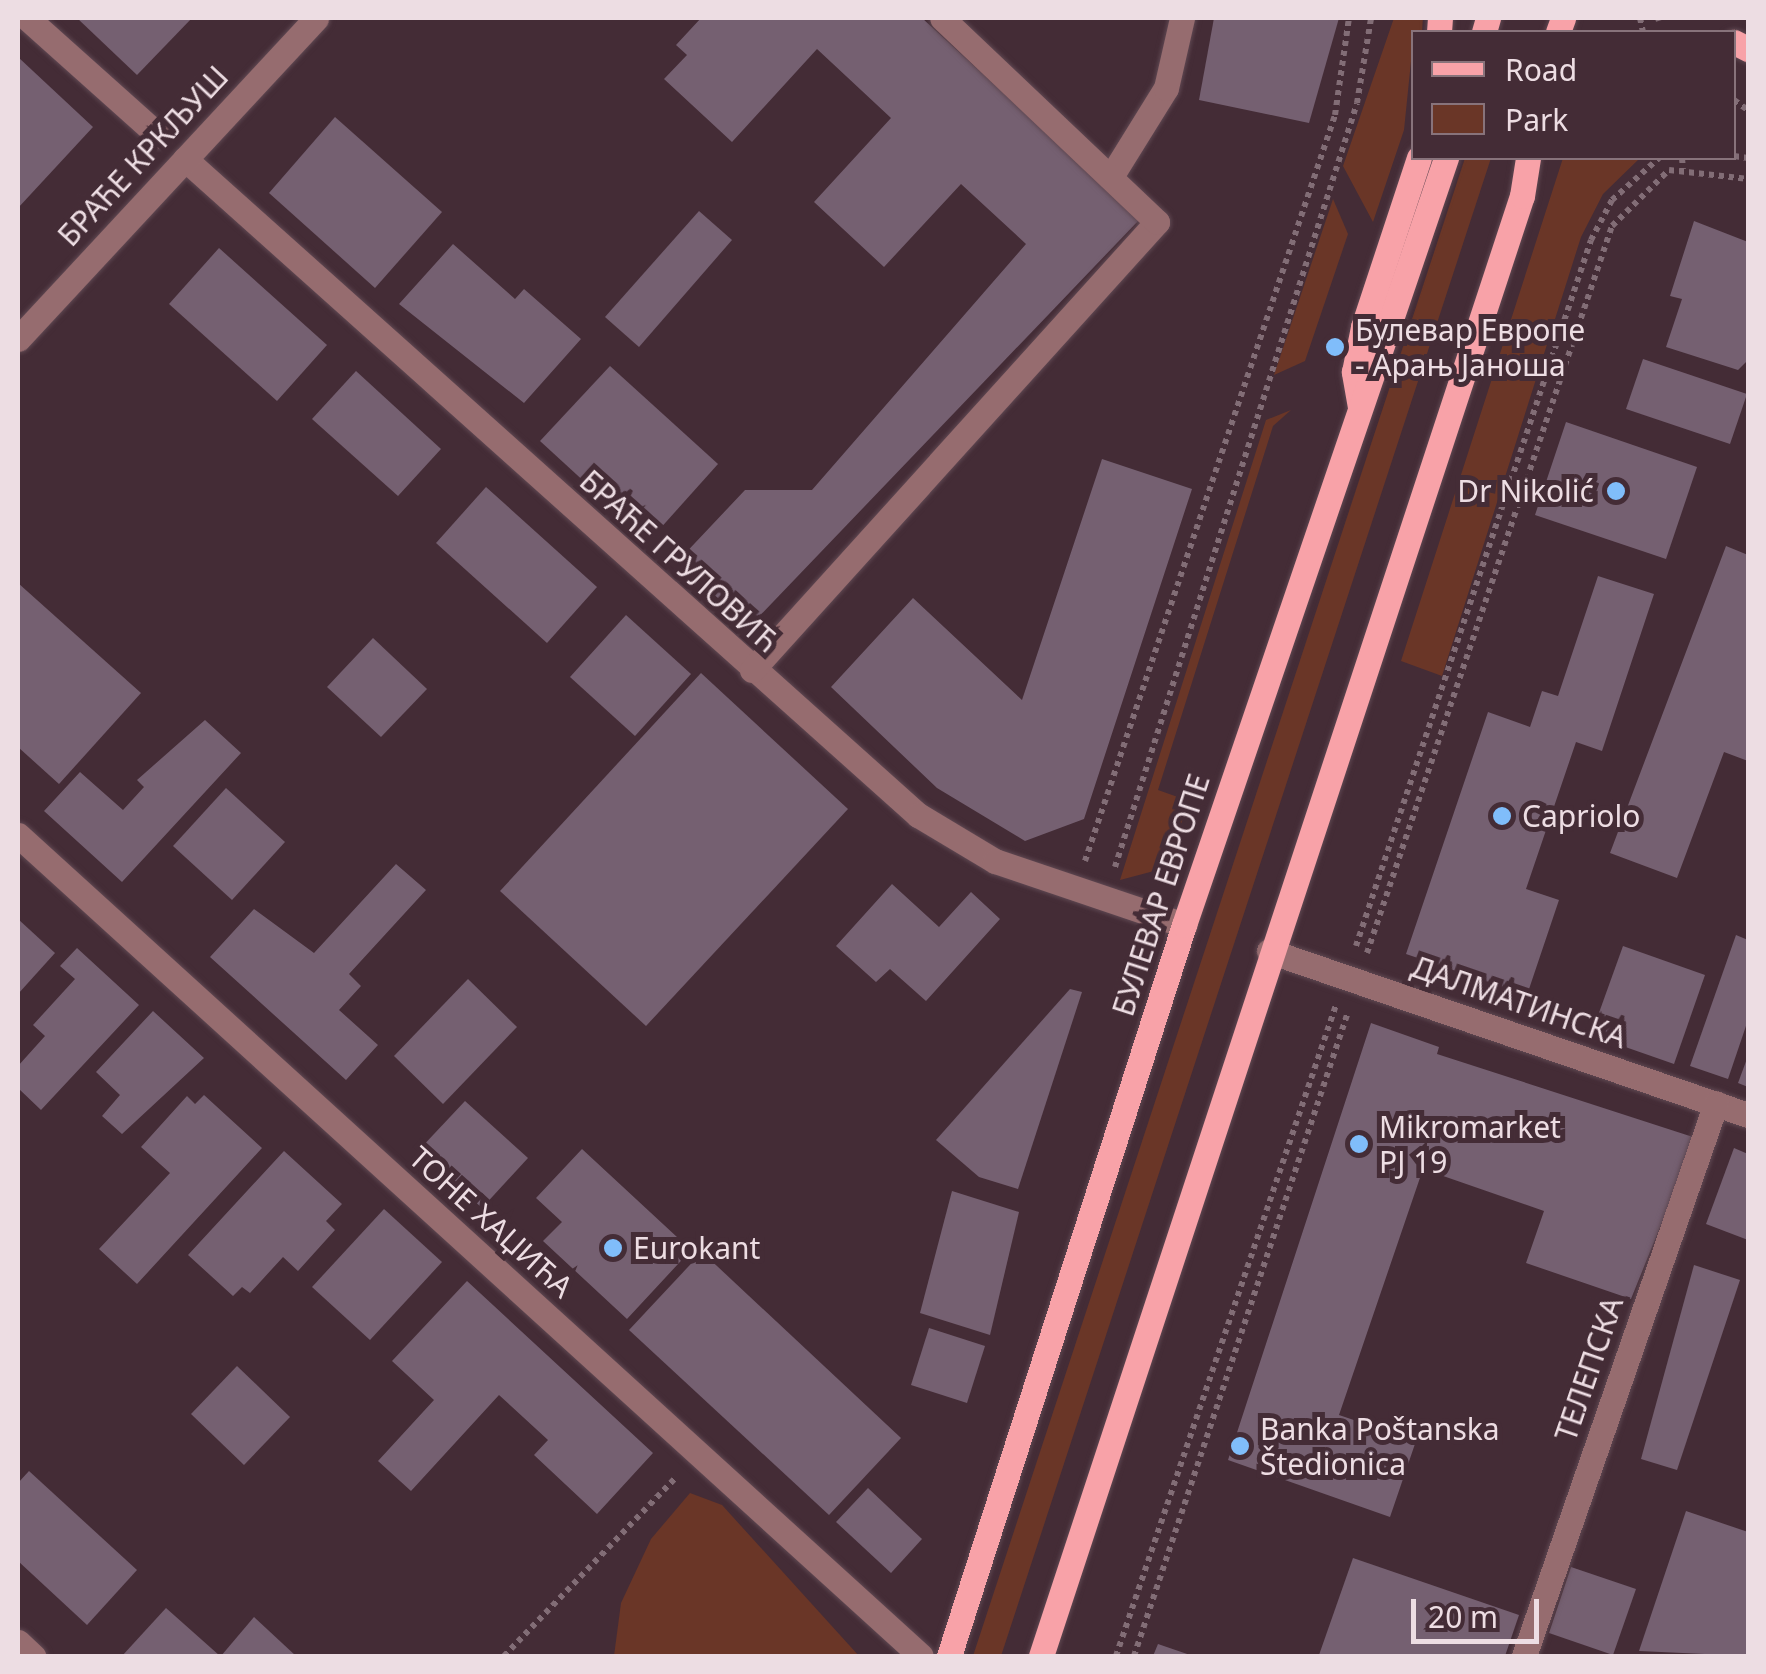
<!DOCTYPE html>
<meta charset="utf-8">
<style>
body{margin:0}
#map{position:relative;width:1766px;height:1674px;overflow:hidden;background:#442c36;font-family:"Noto Sans",sans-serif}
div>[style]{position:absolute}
.green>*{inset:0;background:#6a3627}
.building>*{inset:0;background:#756071}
.path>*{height:6px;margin-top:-3px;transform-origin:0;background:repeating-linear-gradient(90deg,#826d76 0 5px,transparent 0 10px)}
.roads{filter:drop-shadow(0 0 2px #5f4852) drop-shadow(0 0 2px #5f4852)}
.minor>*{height:25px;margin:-12.5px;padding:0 12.5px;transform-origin:12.5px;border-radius:12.5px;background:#966c6f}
.major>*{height:25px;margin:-12.5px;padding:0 12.5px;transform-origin:12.5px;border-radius:12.5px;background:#f8a2a8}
.dots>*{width:28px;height:28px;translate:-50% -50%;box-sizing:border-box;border:5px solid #442c36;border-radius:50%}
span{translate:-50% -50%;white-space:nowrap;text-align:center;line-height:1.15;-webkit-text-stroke:10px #442c36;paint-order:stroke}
.street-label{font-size:30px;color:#eddde3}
.poi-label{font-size:30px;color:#eddde3}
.left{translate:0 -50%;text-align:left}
.right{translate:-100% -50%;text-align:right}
.frame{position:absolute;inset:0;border:20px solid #eddde3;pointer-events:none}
.legend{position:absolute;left:1411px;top:30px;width:325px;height:130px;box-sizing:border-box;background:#442c36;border:2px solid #88737b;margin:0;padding:12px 18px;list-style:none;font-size:30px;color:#eddde3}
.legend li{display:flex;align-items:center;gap:20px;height:50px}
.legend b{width:50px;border:2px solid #88737b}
.scale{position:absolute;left:1411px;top:1599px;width:128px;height:45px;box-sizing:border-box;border:5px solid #eddde3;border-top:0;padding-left:12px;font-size:30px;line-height:35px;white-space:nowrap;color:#eddde3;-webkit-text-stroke:8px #442c36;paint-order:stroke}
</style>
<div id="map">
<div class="green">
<i style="clip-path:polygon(1394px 18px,1423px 18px,1422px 32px,1414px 32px,1404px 130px,1373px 222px,1343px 166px)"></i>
<i style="clip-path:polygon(1465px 158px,1491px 158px,1040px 1537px,1001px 1656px,973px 1656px)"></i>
<i style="clip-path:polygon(1563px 158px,1640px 158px,1603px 194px,1581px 237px,1442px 676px,1401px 661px)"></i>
<i style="clip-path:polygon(1333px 199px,1348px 234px,1305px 361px,1274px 375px)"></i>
<i style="clip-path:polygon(1291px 410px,1273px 426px,1158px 790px,1189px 801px,1172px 851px,1154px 871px,1120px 880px,1266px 420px)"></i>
<i style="clip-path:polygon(690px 1493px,722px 1505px,859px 1656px,614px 1656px,621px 1603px,651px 1539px)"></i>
</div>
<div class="building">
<i style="clip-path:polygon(77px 18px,192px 18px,137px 75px)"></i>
<i style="clip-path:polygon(701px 18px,922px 18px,1140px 219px,749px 627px,678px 561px,745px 490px,812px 490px,1026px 244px,961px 184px,884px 267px,814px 202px,891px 118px,817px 49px,732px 142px,664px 79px,687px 55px,676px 45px)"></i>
<i style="clip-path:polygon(1214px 18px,1339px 18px,1309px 123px,1199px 100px)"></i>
<i style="clip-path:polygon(18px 57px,93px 127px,18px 208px)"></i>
<i style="clip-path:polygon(335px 117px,442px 212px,375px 288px,269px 193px)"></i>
<i style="clip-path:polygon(699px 211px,732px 240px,639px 347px,605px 317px)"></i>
<i style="clip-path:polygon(1694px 221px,1748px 242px,1748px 360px,1738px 370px,1666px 347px,1682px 299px,1670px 296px)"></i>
<i style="clip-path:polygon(453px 244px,515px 299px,524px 289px,581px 339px,524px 403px,399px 304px)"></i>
<i style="clip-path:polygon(219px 248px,327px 345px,277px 401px,169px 304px)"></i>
<i style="clip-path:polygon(1643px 359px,1747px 394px,1730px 444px,1626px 409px)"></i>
<i style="clip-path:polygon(610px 366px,718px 464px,649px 541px,540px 441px)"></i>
<i style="clip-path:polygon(356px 371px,441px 449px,398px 496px,312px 419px)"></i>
<i style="clip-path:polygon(1566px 422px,1697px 467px,1666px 559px,1535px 515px)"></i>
<i style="clip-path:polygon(1102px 459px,1192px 489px,1084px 819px,1025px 841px,937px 788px,831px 687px,913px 598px,1022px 700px)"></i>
<i style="clip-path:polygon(486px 487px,597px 587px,547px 643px,436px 543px)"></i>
<i style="clip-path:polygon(1726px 546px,1748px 555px,1748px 761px,1724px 752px,1677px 878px,1610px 853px)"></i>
<i style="clip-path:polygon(1598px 576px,1654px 594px,1602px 751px,1576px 742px,1526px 889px,1559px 900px,1527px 995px,1406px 954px,1488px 712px,1530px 727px,1542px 691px,1558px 696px)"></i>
<i style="clip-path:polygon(18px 583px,141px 693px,59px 784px,18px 747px)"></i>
<i style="clip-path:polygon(626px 615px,691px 674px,635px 736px,570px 677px)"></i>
<i style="clip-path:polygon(373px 638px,427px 689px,381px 737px,327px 687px)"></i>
<i style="clip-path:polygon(701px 673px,848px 809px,646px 1026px,500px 891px)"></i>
<i style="clip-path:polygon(205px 720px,241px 753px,122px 882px,44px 811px,80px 772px,123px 810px,144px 787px,137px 780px)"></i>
<i style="clip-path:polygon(226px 788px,285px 842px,232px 900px,173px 846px)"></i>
<i style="clip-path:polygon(396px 864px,426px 890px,349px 974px,361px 986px,339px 1010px,378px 1045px,346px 1080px,210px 957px,254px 909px,314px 953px)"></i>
<i style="clip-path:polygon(892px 884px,939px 927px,971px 892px,1000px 919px,926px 1001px,890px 969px,876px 982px,836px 946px)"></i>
<i style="clip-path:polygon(18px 919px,55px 953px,18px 994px)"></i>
<i style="clip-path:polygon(1736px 935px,1748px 940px,1748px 1020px,1728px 1079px,1690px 1066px)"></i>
<i style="clip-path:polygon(1623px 946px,1705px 975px,1674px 1064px,1591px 1035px)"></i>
<i style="clip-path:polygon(77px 948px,139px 1005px,41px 1110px,18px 1088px,18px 1066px,45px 1036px,33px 1025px,75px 979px,60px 966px)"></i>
<i style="clip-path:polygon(468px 979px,517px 1027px,443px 1104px,394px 1056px)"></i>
<i style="clip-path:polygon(1070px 989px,1082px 992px,1018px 1189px,979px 1177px,936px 1140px)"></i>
<i style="clip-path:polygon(153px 1011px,204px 1058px,122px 1134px,102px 1116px,120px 1095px,96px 1072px)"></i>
<i style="clip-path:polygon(1371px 1023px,1439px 1047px,1437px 1054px,1696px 1138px,1631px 1299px,1526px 1263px,1544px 1211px,1423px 1169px,1339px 1415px,1416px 1441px,1390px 1517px,1228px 1460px)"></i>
<i style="clip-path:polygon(1748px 1056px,1748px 1087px,1738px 1083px)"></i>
<i style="clip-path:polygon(204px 1095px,262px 1148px,137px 1284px,99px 1249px,170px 1173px,141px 1147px,187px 1096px,195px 1104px)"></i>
<i style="clip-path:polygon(465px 1101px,528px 1158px,482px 1208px,419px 1150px)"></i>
<i style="clip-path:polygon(1734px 1148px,1748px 1154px,1748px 1240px,1706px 1224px)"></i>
<i style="clip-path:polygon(582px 1149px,691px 1250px,627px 1319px,543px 1241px,562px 1222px,536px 1198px)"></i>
<i style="clip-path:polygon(284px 1151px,342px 1204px,326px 1221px,335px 1230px,298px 1271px,283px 1257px,250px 1293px,242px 1287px,233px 1296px,188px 1255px)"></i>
<i style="clip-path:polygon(952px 1191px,1019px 1212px,990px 1335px,920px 1313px)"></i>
<i style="clip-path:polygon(384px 1209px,442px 1262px,370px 1340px,312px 1287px)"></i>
<i style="clip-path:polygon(702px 1252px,901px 1438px,829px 1515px,629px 1330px)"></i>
<i style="clip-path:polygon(1694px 1265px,1740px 1280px,1677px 1470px,1641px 1459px)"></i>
<i style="clip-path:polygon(467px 1281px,653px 1453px,597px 1514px,534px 1455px,548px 1440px,499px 1395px,411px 1491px,378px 1461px,434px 1400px,392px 1361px)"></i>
<i style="clip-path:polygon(929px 1328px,985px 1346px,967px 1403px,911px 1385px)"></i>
<i style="clip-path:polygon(237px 1366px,290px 1417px,244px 1465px,191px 1414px)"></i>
<i style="clip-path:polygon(29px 1471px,137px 1570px,87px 1625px,18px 1561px,18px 1483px)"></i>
<i style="clip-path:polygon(868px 1488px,922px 1539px,891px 1573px,836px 1522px)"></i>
<i style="clip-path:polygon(1686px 1511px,1748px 1532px,1748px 1656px,1639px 1651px)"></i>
<i style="clip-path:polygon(1353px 1558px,1519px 1615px,1505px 1656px,1319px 1655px)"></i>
<i style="clip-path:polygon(1571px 1567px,1636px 1589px,1613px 1655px,1549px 1633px)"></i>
<i style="clip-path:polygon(166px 1608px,220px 1656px,122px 1656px)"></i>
<i style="clip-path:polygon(254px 1617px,296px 1656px,221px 1656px)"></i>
<i style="clip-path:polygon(1158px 1644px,1193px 1656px,1153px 1656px)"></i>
</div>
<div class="path">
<i style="left:1640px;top:18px;width:14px;rotate:78deg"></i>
<i style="left:1658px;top:18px;width:3px;rotate:72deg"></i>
<i style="left:1734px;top:100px;width:17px;rotate:36deg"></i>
<i style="left:1734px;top:156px;width:14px;rotate:8deg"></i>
<i style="left:1682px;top:158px;width:11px;rotate:85deg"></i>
<i style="left:1085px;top:861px;width:787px;rotate:-71.47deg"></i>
<i style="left:1335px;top:115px;width:98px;rotate:-81.8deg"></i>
<i style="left:1115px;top:867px;width:801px;rotate:-72.42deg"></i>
<i style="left:1357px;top:103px;width:86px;rotate:-80.6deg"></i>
<i style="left:1356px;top:946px;width:744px;rotate:-71.59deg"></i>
<i style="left:1591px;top:240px;width:45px;rotate:-62.3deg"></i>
<i style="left:1612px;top:200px;width:63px;rotate:-41.8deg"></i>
<i style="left:1367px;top:953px;width:767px;rotate:-71.38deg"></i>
<i style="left:1612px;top:226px;width:80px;rotate:-44.5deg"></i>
<i style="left:1669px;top:170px;width:80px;rotate:6.5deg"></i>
<i style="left:504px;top:1656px;width:248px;rotate:-46.1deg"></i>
<i style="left:1116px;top:1656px;width:687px;rotate:-71.33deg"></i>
<i style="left:1134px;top:1656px;width:679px;rotate:-71.62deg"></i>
</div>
<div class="roads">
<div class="minor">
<i style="left:27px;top:18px;width:176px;rotate:41.8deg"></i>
<i style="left:185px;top:159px;width:984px;rotate:41.83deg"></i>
<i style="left:918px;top:815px;width:90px;rotate:30.9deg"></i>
<i style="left:995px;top:861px;width:200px;rotate:18.7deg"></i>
<i style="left:1112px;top:175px;width:102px;rotate:-58.2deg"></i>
<i style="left:1166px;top:88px;width:72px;rotate:-77.1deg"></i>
<i style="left:18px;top:339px;width:438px;rotate:-47.1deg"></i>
<i style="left:752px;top:670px;width:604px;rotate:-47.89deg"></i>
<i style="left:1157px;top:222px;width:296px;rotate:-136.5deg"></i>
<i style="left:18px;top:835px;width:1220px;rotate:42.28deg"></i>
<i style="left:1269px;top:951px;width:506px;rotate:18.9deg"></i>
<i style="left:18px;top:1642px;width:21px;rotate:43deg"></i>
<i style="left:1524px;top:1656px;width:585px;rotate:-70.85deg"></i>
</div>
<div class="major">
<i style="left:1439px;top:32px;width:14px;rotate:-86deg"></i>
<i style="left:1484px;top:32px;width:15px;rotate:-74deg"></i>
<i style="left:1558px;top:32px;width:15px;rotate:-70deg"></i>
<i style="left:1734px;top:42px;width:16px;rotate:27deg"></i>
<i style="left:1360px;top:407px;width:36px;rotate:-100deg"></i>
<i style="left:1354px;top:372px;width:46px;rotate:-78.7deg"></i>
<i style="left:1363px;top:327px;width:178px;rotate:-71.7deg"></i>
<i style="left:949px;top:1656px;width:768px;rotate:-72.18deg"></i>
<i style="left:1184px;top:925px;width:811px;rotate:-71.14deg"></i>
<i style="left:1041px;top:1656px;width:1537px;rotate:-71.77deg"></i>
<i style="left:1522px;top:196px;width:38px;rotate:-81deg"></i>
</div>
</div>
<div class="dots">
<i style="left:1335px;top:347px;background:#80bdfa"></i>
<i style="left:1616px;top:491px;background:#80bdfa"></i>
<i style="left:1502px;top:816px;background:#80bdfa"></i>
<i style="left:1359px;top:1144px;background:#80bdfa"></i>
<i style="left:613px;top:1248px;background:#80bdfa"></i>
<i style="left:1240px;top:1446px;background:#80bdfa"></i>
</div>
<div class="street-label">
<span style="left:143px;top:156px;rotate:-47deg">БРАЋЕ КРКЉУШ</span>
<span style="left:679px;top:561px;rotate:42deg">БРАЋЕ ГРУЛОВИЋ</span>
<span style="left:1161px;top:895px;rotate:-72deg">БУЛЕВАР ЕВРОПЕ</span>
<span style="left:1519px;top:1002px;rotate:19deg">ДАЛМАТИНСКА</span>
<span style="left:491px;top:1222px;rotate:42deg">ТОНЕ ХАЏИЋА</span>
<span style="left:1589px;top:1369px;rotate:-71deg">ТЕЛЕПСКА</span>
</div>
<div class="poi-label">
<span class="left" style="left:1355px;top:347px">Булевар Европе<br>- Арањ Јаноша</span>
<span class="right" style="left:1594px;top:491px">Dr Nikolić</span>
<span class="left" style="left:1522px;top:816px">Capriolo</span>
<span class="left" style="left:1379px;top:1144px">Mikromarket<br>PJ 19</span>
<span class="left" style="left:633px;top:1248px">Eurokant</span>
<span class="left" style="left:1260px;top:1446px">Banka Poštanska<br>Štedionica</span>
</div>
<div class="frame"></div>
<ul class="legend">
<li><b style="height:12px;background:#f8a2a8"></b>Road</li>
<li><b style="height:28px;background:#6a3627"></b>Park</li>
</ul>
<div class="scale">20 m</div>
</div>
